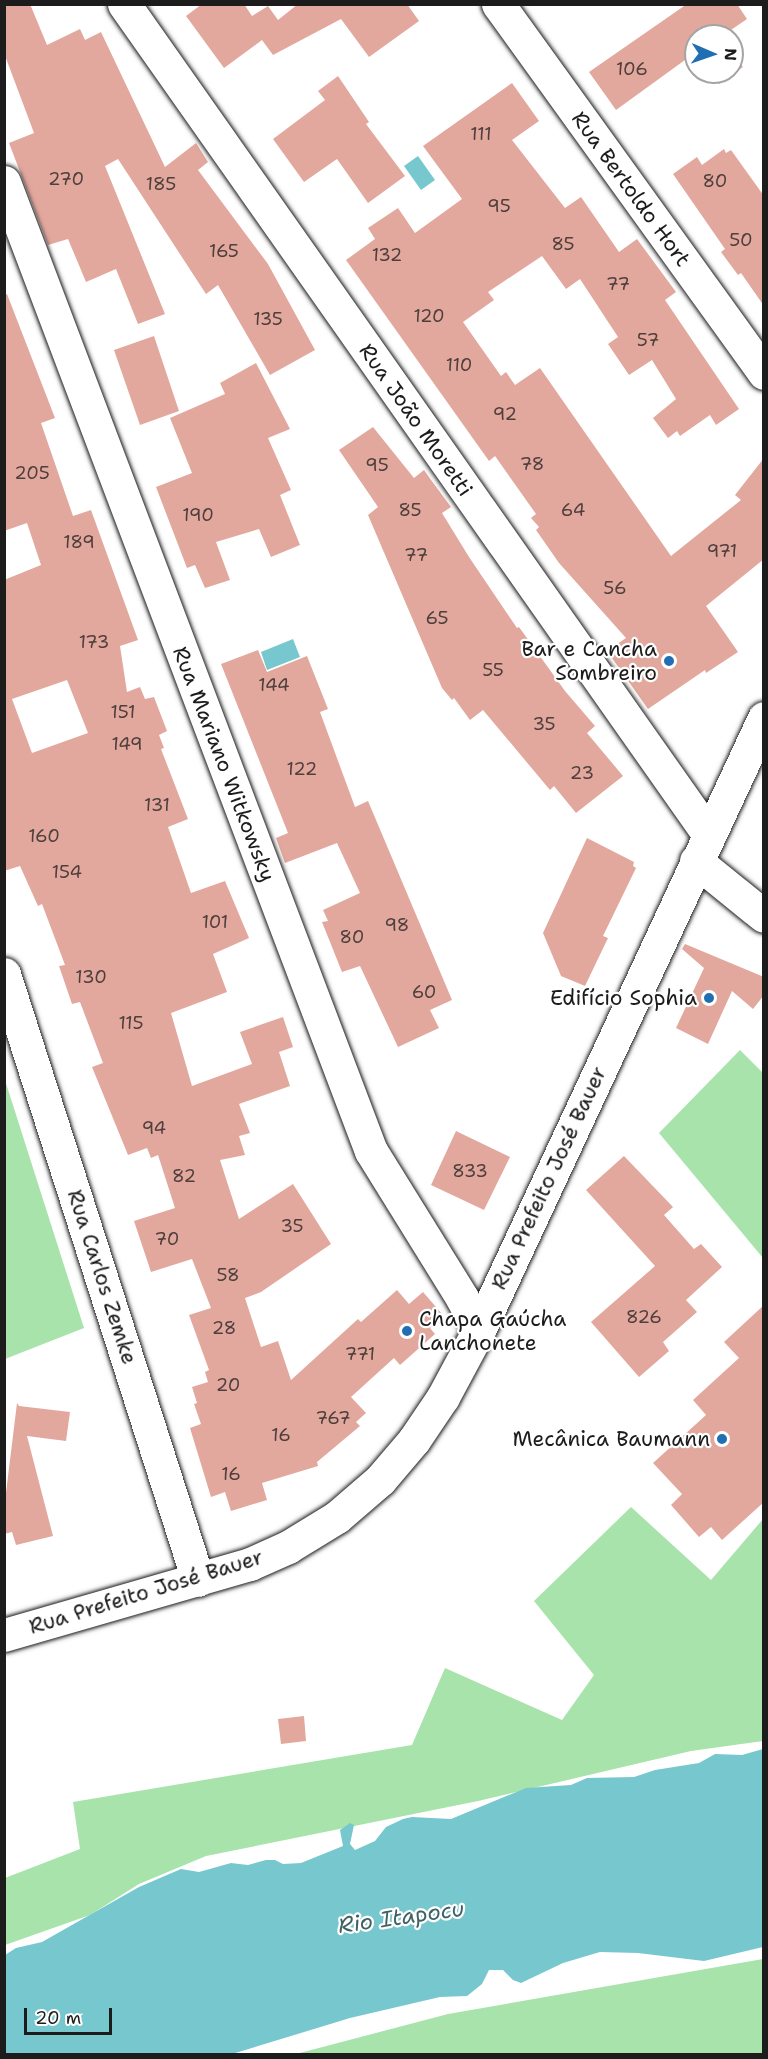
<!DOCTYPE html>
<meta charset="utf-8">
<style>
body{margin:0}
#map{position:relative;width:768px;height:2059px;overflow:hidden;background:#fff;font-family:"Shantell Sans",sans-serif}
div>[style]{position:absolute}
.green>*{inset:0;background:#a7e3aa}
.water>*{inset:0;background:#77c8ce}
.building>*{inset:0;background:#e2a89d}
.roads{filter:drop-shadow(0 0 2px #1c1c1c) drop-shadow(0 0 2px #1c1c1c)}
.minor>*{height:33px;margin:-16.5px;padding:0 16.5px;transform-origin:16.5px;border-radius:16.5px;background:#fff}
.dots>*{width:16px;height:16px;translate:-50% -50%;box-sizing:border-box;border:3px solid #fff;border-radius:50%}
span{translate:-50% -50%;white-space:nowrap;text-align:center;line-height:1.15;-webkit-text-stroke:4.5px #fff;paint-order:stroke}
.number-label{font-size:18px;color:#4e3f3c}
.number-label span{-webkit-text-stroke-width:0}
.street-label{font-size:21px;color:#1c1c1c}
.poi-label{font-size:21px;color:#1c1c1c}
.right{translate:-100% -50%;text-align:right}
.left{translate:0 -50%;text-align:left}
.water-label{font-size:22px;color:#406163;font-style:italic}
.frame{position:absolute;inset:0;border:6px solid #1c1c1c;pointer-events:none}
.north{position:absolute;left:684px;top:24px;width:60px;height:60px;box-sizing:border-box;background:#fff;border:2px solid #a4a4a4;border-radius:50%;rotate:92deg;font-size:16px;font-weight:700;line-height:24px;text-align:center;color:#1c1c1c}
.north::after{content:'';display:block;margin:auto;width:21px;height:27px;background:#1f6fb2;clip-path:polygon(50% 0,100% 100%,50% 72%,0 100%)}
.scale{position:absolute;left:24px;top:2008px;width:88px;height:27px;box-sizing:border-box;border:3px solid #1c1c1c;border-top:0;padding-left:8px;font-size:18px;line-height:21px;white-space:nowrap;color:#1c1c1c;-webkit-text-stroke:4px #fff;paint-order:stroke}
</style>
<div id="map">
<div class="green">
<i style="clip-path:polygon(740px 1050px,763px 1073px,763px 1258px,659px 1133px)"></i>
<i style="clip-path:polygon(4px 1077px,84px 1328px,5px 1359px,4px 1359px)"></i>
<i style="clip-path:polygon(631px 1507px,711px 1580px,763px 1519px,763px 1741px,691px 1751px,478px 1801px,206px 1856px,139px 1884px,90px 1915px,5px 1945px,5px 1878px,80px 1849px,73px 1802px,412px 1745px,445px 1668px,562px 1720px,594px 1675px,534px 1601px)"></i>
<i style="clip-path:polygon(763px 1959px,763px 2054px,296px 2054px,448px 2014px)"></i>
</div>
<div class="water">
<i style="clip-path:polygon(418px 156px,435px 180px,421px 190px,404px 166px)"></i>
<i style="clip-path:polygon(293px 639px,300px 657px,267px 670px,261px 652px)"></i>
<i style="clip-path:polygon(763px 1749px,763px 1947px,704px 1961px,638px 1953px,600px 1952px,563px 1963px,521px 1983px,513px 1980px,503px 1970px,489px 1970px,482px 1984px,467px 1996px,440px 1997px,350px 2018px,232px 2054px,5px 2054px,5px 1955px,16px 1948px,42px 1942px,139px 1887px,181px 1869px,199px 1872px,231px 1863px,248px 1865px,266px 1860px,275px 1860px,283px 1864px,301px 1863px,343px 1846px,340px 1830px,350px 1823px,354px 1825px,350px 1844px,355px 1850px,375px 1841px,386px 1827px,403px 1819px,412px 1817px,451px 1819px,526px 1788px,571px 1785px,587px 1778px,634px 1777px,655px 1770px,699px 1763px,715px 1754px,742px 1755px)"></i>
</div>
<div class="building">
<i style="clip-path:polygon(4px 4px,30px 4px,47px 45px,80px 29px,85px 40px,101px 32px,165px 167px,196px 143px,208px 162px,198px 170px,268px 264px,315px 350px,270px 375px,218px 285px,206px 294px,118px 159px,105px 166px,165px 314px,138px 324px,116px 269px,86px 282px,68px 239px,48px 245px,9px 143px,34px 133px,4px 53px)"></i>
<i style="clip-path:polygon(202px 4px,244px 4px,252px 16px,268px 6px,278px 20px,298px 4px,407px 4px,419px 21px,369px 57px,341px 19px,273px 55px,262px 40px,224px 68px,186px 16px)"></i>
<i style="clip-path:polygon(687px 4px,737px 4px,747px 19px,722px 36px,696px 36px,696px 52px,616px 110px,589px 72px)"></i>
<i style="clip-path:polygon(732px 51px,743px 67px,719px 84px,710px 72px,732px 72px)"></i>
<i style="clip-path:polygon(338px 76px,369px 122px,366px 124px,405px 176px,368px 203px,337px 159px,304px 182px,273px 139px,325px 100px,318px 91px)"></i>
<i style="clip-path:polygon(512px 83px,539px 121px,512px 140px,565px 208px,581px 197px,619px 252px,637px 239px,676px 292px,665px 300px,739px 409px,716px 425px,710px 415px,680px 436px,677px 431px,668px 438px,653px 418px,676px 399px,652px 360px,629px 375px,608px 344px,618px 337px,580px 279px,566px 289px,542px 256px,488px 292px,494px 300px,463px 322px,501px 376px,506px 372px,515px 385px,540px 368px,671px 556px,741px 500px,735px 495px,764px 458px,764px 559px,706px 606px,738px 652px,706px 673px,705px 670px,648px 709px,607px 651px,626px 638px,559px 563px,536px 530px,539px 527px,531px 518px,536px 514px,495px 456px,489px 461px,346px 260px,375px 239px,368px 228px,398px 208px,415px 233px,462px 199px,423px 146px)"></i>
<i style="clip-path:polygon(724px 149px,726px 153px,731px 150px,764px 196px,764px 306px,741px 273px,738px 275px,721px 252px,725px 249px,673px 174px,697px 157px,702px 165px)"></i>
<i style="clip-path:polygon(evenodd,7px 294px,55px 418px,41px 423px,73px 516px,91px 510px,138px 640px,120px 646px,127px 692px,140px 687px,145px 699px,154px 697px,167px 731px,159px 735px,164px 748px,161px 749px,188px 819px,168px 827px,191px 893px,225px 881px,249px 938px,213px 954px,227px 992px,171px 1013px,192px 1086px,252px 1064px,240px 1032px,283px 1017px,293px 1047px,279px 1052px,290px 1086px,239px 1104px,250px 1133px,239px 1136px,245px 1155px,220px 1160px,239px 1219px,293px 1184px,331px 1244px,261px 1292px,245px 1298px,261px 1347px,278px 1341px,291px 1380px,358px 1319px,361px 1322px,397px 1290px,409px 1304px,423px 1292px,443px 1315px,430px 1328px,435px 1334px,400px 1365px,394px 1358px,351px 1397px,366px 1413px,356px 1422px,360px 1426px,317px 1462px,318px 1466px,262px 1483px,267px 1500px,231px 1511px,225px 1492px,211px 1497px,190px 1428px,201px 1424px,194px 1404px,197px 1403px,192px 1387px,208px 1382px,205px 1372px,209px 1370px,189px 1315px,211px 1308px,192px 1259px,151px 1272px,134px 1221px,175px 1208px,158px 1155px,151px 1158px,147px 1148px,128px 1155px,92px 1067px,103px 1063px,80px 1002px,72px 1004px,59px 966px,65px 965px,42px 904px,38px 906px,20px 866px,4px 871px,4px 580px,41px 565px,27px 523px,4px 531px,4px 295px,7px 294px,67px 680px,88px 733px,32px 753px,12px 699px,67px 680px)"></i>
<i style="clip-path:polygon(154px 336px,179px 411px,140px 425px,114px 350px)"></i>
<i style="clip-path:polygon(256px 363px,290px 429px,268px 438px,291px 490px,280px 495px,300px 545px,271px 557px,259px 529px,216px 542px,230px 580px,205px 588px,195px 565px,187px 568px,156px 487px,192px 473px,170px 418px,225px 394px,220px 383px)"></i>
<i style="clip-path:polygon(373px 427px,414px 478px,424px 470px,431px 480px,451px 507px,442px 513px,469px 557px,517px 628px,519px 627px,565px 691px,595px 726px,587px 733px,623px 776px,576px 813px,554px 786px,550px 790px,483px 710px,470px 720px,454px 698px,452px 700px,442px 688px,368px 515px,378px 507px,339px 450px)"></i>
<i style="clip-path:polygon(258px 650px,267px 672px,307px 656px,328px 709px,320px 712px,355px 807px,368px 801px,452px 1000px,430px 1010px,439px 1028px,398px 1047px,360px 966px,342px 972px,322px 922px,328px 921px,323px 910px,360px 893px,337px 843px,285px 863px,276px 838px,288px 833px,221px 664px)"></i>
<i style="clip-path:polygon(587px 838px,634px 862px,633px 866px,636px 868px,603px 936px,608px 938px,585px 986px,561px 976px,543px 933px)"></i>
<i style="clip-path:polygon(685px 944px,764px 977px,764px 995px,753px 1009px,732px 991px,708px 1044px,676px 1028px,704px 968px,682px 949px)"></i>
<i style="clip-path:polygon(456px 1131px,510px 1157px,484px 1210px,431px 1185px)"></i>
<i style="clip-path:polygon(624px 1156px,673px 1207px,664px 1215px,694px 1249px,701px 1244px,722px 1267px,686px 1300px,697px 1312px,663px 1342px,669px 1351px,639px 1377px,591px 1322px,655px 1266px,586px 1190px)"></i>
<i style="clip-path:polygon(764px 1305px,764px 1502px,722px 1540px,711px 1527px,699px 1537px,671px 1505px,682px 1494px,653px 1463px,706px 1415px,693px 1400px,739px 1358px,724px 1342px)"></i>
<i style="clip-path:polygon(17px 1403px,19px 1406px,70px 1412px,66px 1441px,27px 1436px,53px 1536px,16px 1545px,12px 1532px,4px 1534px,4px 1509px)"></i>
<i style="clip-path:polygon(304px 1716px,306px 1741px,281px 1744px,278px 1719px)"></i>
</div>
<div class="roads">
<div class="minor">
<i style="left:124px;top:4px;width:1016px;rotate:54.86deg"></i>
<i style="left:498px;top:4px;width:455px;rotate:54.2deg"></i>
<i style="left:4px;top:182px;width:1036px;rotate:69.26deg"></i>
<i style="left:371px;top:1151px;width:173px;rotate:58.2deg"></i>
<i style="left:462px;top:1298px;width:36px;rotate:62deg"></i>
<i style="left:696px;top:861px;width:87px;rotate:39deg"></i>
<i style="left:4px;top:974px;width:636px;rotate:72.25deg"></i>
<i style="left:4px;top:1635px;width:256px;rotate:-16.1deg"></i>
<i style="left:250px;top:1564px;width:42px;rotate:-24.1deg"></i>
<i style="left:288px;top:1547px;width:57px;rotate:-31.5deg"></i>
<i style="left:337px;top:1517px;width:57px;rotate:-40.7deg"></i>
<i style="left:380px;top:1480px;width:52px;rotate:-49.6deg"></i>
<i style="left:414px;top:1440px;width:52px;rotate:-56deg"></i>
<i style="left:443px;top:1397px;width:76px;rotate:-61.8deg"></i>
<i style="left:479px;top:1330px;width:675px;rotate:-65.03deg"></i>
</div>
</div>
<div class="dots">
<i style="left:669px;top:661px;background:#1f6fb2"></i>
<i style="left:709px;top:998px;background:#1f6fb2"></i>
<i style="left:407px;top:1331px;background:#1f6fb2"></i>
<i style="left:722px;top:1439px;background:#1f6fb2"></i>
</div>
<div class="number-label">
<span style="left:632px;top:69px">106</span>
<span style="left:481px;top:134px">111</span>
<span style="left:66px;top:179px">270</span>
<span style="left:715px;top:181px">80</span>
<span style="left:161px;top:184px">185</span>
<span style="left:499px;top:206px">95</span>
<span style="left:741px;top:240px">50</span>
<span style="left:563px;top:244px">85</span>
<span style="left:224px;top:251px">165</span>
<span style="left:387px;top:255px">132</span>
<span style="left:618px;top:284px">77</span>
<span style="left:429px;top:316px">120</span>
<span style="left:268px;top:319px">135</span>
<span style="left:648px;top:340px">57</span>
<span style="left:459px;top:365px">110</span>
<span style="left:505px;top:414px">92</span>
<span style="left:532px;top:464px">78</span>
<span style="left:377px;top:465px">95</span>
<span style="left:32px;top:473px">205</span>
<span style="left:410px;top:510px">85</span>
<span style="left:573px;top:510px">64</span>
<span style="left:198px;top:515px">190</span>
<span style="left:79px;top:542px">189</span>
<span style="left:722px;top:551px">971</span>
<span style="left:416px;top:555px">77</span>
<span style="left:615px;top:588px">56</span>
<span style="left:437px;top:618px">65</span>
<span style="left:94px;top:642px">173</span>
<span style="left:493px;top:670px">55</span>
<span style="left:274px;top:685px">144</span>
<span style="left:123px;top:712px">151</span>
<span style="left:544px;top:724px">35</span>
<span style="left:127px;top:744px">149</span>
<span style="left:302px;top:769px">122</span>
<span style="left:582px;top:773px">23</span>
<span style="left:157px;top:805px">131</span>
<span style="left:44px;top:836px">160</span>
<span style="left:67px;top:872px">154</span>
<span style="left:215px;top:922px">101</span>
<span style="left:397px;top:925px">98</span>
<span style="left:352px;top:937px">80</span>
<span style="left:91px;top:977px">130</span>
<span style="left:424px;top:992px">60</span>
<span style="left:131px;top:1023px">115</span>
<span style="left:154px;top:1128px">94</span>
<span style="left:470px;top:1171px">833</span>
<span style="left:184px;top:1176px">82</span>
<span style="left:292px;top:1226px">35</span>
<span style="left:167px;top:1239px">70</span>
<span style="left:228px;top:1275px">58</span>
<span style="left:644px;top:1317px">826</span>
<span style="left:224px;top:1328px">28</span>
<span style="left:360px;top:1354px">771</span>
<span style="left:228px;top:1385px">20</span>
<span style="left:333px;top:1418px">767</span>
<span style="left:281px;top:1435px">16</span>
<span style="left:231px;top:1474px">16</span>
</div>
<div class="street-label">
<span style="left:631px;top:189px;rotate:54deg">Rua Bertoldo Hort</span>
<span style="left:416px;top:420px;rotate:55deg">Rua João Moretti</span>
<span style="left:224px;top:764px;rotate:69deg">Rua Mariano Witkowsky</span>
<span style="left:549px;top:1178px;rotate:-65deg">Rua Prefeito José Bauer</span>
<span style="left:102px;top:1277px;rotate:72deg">Rua Carlos Zemke</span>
<span style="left:146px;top:1592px;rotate:-17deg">Rua Prefeito José Bauer</span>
</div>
<div class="poi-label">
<span class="right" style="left:657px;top:661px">Bar e Cancha<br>Sombreiro</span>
<span class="right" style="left:697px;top:998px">Edifício Sophia</span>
<span class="left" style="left:419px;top:1331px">Chapa Gaúcha<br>Lanchonete</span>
<span class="right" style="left:710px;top:1439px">Mecânica Baumann</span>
</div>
<div class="water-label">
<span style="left:401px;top:1917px;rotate:-8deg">Rio Itapocu</span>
</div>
<div class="frame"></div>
<div class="north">N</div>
<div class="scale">20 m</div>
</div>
